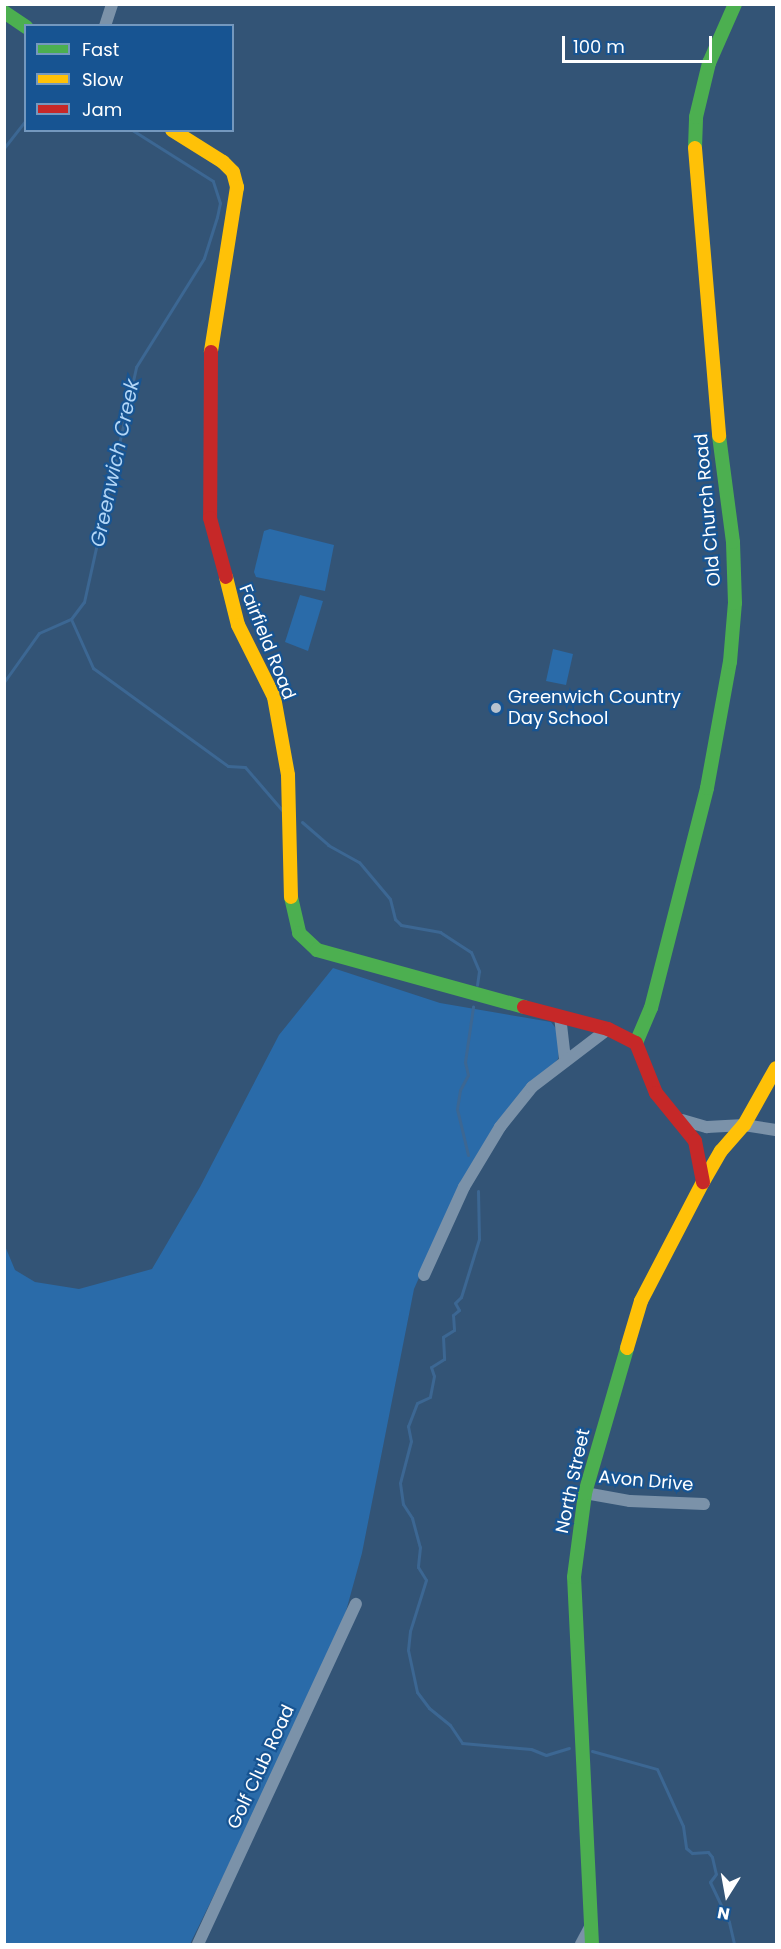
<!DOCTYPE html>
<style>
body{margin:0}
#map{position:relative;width:781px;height:1949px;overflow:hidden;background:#335476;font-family:Poppins,sans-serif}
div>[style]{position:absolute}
.green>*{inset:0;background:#2a6ba9}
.stream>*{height:3px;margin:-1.5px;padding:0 1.5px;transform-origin:1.5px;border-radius:1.5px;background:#3c6793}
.street>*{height:12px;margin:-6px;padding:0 6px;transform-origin:6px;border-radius:6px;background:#7b92a9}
.fast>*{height:14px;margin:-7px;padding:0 7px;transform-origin:7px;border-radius:7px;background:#4caf50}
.slow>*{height:14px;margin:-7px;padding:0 7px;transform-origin:7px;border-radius:7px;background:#ffc107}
.jam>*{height:14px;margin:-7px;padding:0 7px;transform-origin:7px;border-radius:7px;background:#c62828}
.dots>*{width:16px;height:16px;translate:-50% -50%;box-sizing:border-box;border:3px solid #175492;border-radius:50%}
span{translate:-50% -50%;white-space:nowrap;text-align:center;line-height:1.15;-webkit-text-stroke:4.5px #175492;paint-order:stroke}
.street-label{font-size:18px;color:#fff}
.poi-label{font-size:18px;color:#fff}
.left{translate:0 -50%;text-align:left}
.water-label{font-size:20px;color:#b2d6f7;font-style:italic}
.frame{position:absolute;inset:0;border:6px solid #fff;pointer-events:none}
.legend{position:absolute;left:24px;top:24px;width:210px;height:108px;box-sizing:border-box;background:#175492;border:2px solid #7498be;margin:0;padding:8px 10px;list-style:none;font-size:18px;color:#fff}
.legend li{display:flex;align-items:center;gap:12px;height:30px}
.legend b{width:30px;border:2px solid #7498be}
.north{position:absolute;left:697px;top:1865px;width:60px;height:60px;-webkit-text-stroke:4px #175492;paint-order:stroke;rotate:191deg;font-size:16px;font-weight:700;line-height:24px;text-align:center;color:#fff}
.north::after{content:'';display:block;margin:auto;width:21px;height:27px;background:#fff;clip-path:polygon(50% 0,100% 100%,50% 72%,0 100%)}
.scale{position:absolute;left:562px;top:36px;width:150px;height:27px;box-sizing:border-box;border:3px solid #fff;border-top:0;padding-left:8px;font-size:18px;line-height:21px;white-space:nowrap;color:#fff;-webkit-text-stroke:4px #175492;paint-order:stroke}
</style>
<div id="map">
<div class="green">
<i style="clip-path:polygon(270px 529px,334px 545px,325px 591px,256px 577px,254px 572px,264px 531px)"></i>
<i style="clip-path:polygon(300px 595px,323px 601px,308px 651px,285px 642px)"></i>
<i style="clip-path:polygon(553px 649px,573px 654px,566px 685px,546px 681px)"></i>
<i style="clip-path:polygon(333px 968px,440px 1003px,551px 1022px,561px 1035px,558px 1059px,495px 1131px,437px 1237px,414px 1289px,362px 1553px,337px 1644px,190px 1944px,5px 1944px,5px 1246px,15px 1270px,35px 1282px,79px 1289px,152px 1269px,200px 1187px,279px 1035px)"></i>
</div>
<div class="stream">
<i style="left:4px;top:148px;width:36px;rotate:-52deg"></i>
<i style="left:71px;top:619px;width:54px;rotate:65.8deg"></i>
<i style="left:93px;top:668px;width:167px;rotate:36deg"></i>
<i style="left:228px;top:766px;width:17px;rotate:3deg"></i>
<i style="left:245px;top:767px;width:57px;rotate:49.3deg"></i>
<i style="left:4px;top:682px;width:60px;rotate:-54.5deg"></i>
<i style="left:39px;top:633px;width:35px;rotate:-24deg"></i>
<i style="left:71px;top:619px;width:21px;rotate:-53deg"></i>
<i style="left:84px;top:602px;width:241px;rotate:-77.5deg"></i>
<i style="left:136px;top:367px;width:128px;rotate:-58deg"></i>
<i style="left:204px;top:258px;width:43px;rotate:-72.4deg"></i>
<i style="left:217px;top:217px;width:14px;rotate:-78deg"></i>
<i style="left:220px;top:203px;width:23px;rotate:-108deg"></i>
<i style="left:213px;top:181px;width:96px;rotate:-147.8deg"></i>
<i style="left:302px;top:822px;width:35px;rotate:41deg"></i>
<i style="left:328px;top:845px;width:35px;rotate:29deg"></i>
<i style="left:359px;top:862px;width:48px;rotate:50deg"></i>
<i style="left:390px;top:899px;width:21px;rotate:76deg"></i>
<i style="left:395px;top:919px;width:8px;rotate:45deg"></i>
<i style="left:401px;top:925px;width:40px;rotate:10deg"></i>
<i style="left:440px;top:932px;width:37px;rotate:33deg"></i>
<i style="left:471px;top:952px;width:21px;rotate:67deg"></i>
<i style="left:479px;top:971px;width:14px;rotate:98deg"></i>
<i style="left:468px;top:1155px;width:47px;rotate:-103.4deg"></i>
<i style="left:457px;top:1109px;width:19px;rotate:-81deg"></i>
<i style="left:460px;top:1090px;width:17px;rotate:-62deg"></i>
<i style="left:468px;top:1075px;width:13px;rotate:-103deg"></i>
<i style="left:465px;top:1062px;width:56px;rotate:-81.7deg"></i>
<i style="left:478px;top:1191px;width:48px;rotate:88.8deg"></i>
<i style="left:479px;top:1239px;width:61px;rotate:107.2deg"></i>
<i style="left:461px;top:1297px;width:8px;rotate:135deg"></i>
<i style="left:455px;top:1303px;width:8px;rotate:60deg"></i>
<i style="left:459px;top:1310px;width:8px;rotate:140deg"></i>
<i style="left:453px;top:1315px;width:15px;rotate:86deg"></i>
<i style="left:454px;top:1330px;width:13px;rotate:148deg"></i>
<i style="left:443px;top:1337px;width:22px;rotate:87deg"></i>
<i style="left:444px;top:1359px;width:15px;rotate:148deg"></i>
<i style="left:431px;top:1367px;width:9px;rotate:72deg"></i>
<i style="left:434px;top:1376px;width:21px;rotate:101deg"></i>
<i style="left:430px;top:1397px;width:14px;rotate:155deg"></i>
<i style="left:417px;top:1403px;width:25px;rotate:111deg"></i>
<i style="left:408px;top:1426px;width:15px;rotate:79deg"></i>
<i style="left:411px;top:1441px;width:43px;rotate:104.7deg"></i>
<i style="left:400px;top:1483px;width:21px;rotate:82deg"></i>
<i style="left:403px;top:1504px;width:17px;rotate:57deg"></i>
<i style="left:412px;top:1518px;width:30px;rotate:75deg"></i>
<i style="left:420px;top:1547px;width:20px;rotate:96deg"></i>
<i style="left:418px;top:1567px;width:15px;rotate:58deg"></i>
<i style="left:426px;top:1580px;width:53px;rotate:107.4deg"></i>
<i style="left:410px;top:1631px;width:19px;rotate:96deg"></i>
<i style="left:408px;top:1650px;width:43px;rotate:77.9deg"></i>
<i style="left:417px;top:1692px;width:20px;rotate:53deg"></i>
<i style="left:429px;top:1708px;width:27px;rotate:39deg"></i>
<i style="left:450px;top:1725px;width:22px;rotate:56deg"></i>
<i style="left:462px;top:1743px;width:69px;rotate:5deg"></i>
<i style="left:531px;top:1749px;width:16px;rotate:22deg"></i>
<i style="left:546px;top:1755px;width:24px;rotate:-17deg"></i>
<i style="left:592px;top:1751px;width:67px;rotate:15.5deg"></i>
<i style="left:657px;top:1769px;width:63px;rotate:65.5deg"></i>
<i style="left:683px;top:1826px;width:22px;rotate:82deg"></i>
<i style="left:686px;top:1848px;width:8px;rotate:40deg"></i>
<i style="left:692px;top:1853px;width:16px;rotate:-4deg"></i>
<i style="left:708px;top:1852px;width:6px;rotate:51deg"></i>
<i style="left:712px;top:1857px;width:17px;rotate:77deg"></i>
<i style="left:716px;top:1874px;width:10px;rotate:127deg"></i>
<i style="left:710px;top:1882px;width:44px;rotate:64.6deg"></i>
<i style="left:729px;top:1922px;width:23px;rotate:77deg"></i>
</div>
<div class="street">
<i style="left:105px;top:26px;width:23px;rotate:-72deg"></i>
<i style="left:560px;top:1016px;width:43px;rotate:83.4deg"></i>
<i style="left:682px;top:1120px;width:26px;rotate:16deg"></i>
<i style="left:707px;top:1127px;width:37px;rotate:-3deg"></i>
<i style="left:744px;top:1125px;width:32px;rotate:9deg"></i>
<i style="left:424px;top:1275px;width:97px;rotate:-65.6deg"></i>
<i style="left:464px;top:1187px;width:70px;rotate:-59deg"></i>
<i style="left:500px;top:1127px;width:51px;rotate:-51.3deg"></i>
<i style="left:532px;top:1087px;width:96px;rotate:-37.3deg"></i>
<i style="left:585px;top:1493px;width:46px;rotate:10.1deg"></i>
<i style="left:630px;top:1501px;width:74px;rotate:2.3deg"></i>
<i style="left:198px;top:1944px;width:375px;rotate:-65.1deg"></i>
<i style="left:581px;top:1944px;width:19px;rotate:-62deg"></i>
</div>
<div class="fast">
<i style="left:4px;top:12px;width:27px;rotate:34deg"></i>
<i style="left:695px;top:148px;width:31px;rotate:-88deg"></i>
<i style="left:696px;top:117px;width:56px;rotate:-76.5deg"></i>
<i style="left:709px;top:63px;width:64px;rotate:-66.2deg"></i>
<i style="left:291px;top:897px;width:37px;rotate:77deg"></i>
<i style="left:299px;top:933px;width:25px;rotate:43deg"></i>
<i style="left:317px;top:950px;width:215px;rotate:15.4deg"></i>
<i style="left:636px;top:1043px;width:38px;rotate:-67deg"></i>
<i style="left:651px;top:1008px;width:227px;rotate:-75.7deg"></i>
<i style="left:707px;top:788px;width:128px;rotate:-79.7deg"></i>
<i style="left:730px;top:662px;width:59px;rotate:-85.2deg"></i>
<i style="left:735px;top:603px;width:61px;rotate:-91.9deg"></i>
<i style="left:733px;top:542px;width:107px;rotate:-97.5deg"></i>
<i style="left:592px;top:1944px;width:367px;rotate:-92.8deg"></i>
<i style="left:574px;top:1577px;width:85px;rotate:-82.5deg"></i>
<i style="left:585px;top:1493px;width:151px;rotate:-73.8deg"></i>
</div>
<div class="slow">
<i style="left:172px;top:130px;width:60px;rotate:32.1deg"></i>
<i style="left:223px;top:162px;width:14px;rotate:45deg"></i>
<i style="left:233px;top:172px;width:16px;rotate:75deg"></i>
<i style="left:237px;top:187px;width:167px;rotate:99deg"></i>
<i style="left:695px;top:148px;width:289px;rotate:85.2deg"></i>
<i style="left:226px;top:577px;width:49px;rotate:76deg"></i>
<i style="left:238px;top:625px;width:80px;rotate:63.4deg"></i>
<i style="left:274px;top:697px;width:79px;rotate:79.8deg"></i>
<i style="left:288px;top:775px;width:122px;rotate:88.6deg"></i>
<i style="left:627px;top:1348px;width:49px;rotate:-73.4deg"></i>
<i style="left:641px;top:1301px;width:134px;rotate:-62.5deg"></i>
<i style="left:703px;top:1182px;width:36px;rotate:-60deg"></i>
<i style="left:721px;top:1151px;width:35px;rotate:-49deg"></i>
<i style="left:744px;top:1125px;width:65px;rotate:-60.7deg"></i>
</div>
<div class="jam">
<i style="left:211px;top:352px;width:166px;rotate:90.3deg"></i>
<i style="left:210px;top:518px;width:61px;rotate:74.8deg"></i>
<i style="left:524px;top:1007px;width:87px;rotate:14.7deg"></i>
<i style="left:608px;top:1029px;width:31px;rotate:27deg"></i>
<i style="left:636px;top:1043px;width:54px;rotate:68.2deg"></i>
<i style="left:656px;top:1093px;width:62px;rotate:50.9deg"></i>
<i style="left:695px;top:1141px;width:42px;rotate:79deg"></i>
</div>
<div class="dots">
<i style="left:496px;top:708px;background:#b8c3cf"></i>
</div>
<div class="street-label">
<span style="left:708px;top:510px;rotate:-95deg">Old Church Road</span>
<span style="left:267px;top:642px;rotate:68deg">Fairfield Road</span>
<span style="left:573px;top:1481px;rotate:-78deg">North Street</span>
<span style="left:646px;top:1481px;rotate:5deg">Avon Drive</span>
<span style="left:261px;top:1767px;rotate:-65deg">Golf Club Road</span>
</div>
<div class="poi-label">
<span class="left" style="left:508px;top:708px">Greenwich Country<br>Day School</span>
</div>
<div class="water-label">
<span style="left:115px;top:463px;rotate:-78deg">Greenwich Creek</span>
</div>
<div class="frame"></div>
<ul class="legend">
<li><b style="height:8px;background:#4caf50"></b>Fast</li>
<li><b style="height:8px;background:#ffc107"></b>Slow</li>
<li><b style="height:8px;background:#c62828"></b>Jam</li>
</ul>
<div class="north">N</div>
<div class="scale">100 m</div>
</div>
